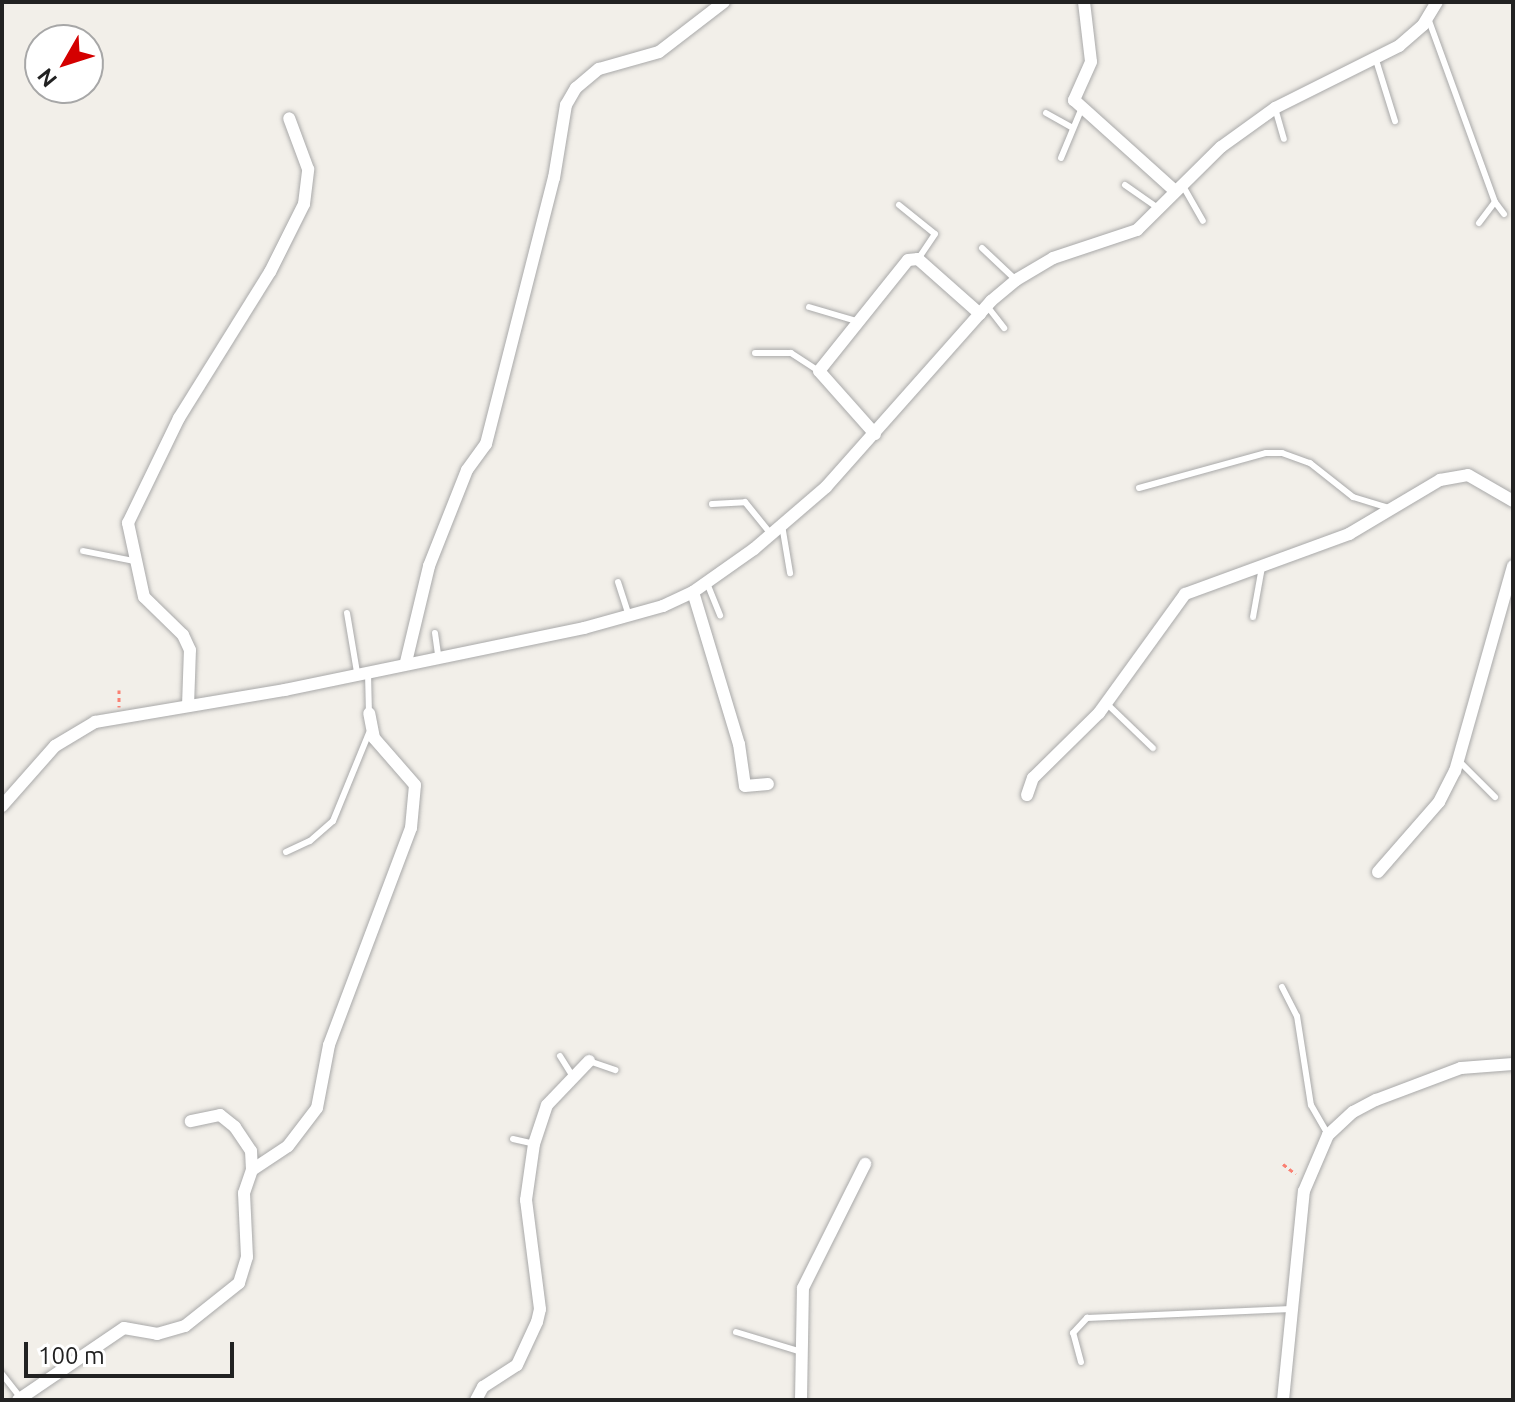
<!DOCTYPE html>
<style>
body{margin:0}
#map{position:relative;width:1515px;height:1402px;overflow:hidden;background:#f2efe9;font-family:Ubuntu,sans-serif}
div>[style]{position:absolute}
.path>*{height:3px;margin-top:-1.5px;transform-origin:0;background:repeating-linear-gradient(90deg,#fa8072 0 4px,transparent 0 8px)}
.roads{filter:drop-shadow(0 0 2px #a9a9a9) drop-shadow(0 0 2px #a9a9a9)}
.lane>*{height:6px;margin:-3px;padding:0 3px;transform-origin:3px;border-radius:3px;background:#fff}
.street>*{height:12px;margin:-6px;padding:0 6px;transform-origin:6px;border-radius:6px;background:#fff}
span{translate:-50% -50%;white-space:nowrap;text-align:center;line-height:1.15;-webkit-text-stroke:6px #fff;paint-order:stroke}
.frame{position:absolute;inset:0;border:4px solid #222;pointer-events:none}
.north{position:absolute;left:24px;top:24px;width:80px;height:80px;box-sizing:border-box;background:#fff;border:2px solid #a7a7a7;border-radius:50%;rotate:231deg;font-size:22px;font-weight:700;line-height:32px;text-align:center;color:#222}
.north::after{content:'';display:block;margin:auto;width:28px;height:36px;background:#d40000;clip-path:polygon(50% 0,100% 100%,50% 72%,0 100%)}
.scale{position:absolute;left:24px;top:1342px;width:210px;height:36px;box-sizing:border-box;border:4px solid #222;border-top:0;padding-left:10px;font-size:24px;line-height:28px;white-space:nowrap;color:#222;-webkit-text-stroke:6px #fff;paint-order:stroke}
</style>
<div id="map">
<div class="path">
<i style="left:119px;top:690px;width:17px;rotate:90deg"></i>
<i style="left:1283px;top:1164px;width:16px;rotate:38deg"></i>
</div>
<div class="roads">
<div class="lane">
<i style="left:1428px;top:18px;width:196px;rotate:70deg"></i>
<i style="left:1495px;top:202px;width:15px;rotate:53deg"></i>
<i style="left:1376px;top:60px;width:64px;rotate:72.7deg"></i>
<i style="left:1275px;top:108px;width:32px;rotate:74deg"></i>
<i style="left:1046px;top:113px;width:31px;rotate:29deg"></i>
<i style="left:1061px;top:158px;width:52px;rotate:-67.4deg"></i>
<i style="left:1125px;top:185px;width:40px;rotate:34.9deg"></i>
<i style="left:1183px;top:186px;width:40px;rotate:60.3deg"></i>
<i style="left:899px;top:205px;width:46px;rotate:38.9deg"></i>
<i style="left:935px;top:234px;width:30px;rotate:124deg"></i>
<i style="left:1479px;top:223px;width:26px;rotate:-53deg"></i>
<i style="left:982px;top:248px;width:47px;rotate:43.3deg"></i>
<i style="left:987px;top:306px;width:28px;rotate:52deg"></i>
<i style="left:809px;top:307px;width:49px;rotate:16.6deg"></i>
<i style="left:755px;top:353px;width:36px"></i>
<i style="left:791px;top:353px;width:33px;rotate:33deg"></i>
<i style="left:1139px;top:488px;width:132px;rotate:-15.4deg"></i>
<i style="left:1266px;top:453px;width:16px"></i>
<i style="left:1282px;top:453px;width:30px;rotate:20deg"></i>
<i style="left:1310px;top:463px;width:55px;rotate:38.3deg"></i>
<i style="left:1353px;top:497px;width:38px;rotate:17deg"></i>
<i style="left:712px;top:504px;width:33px;rotate:-3deg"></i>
<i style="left:745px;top:502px;width:41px;rotate:50.9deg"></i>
<i style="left:782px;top:525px;width:49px;rotate:80.5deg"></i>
<i style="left:83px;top:551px;width:52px;rotate:11.1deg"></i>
<i style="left:618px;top:582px;width:36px;rotate:72deg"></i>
<i style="left:707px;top:583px;width:35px;rotate:68deg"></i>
<i style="left:347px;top:613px;width:60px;rotate:80.4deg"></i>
<i style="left:1253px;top:617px;width:51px;rotate:-79.8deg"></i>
<i style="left:435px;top:633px;width:22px;rotate:82deg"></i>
<i style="left:368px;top:673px;width:40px;rotate:88.6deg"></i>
<i style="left:1106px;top:703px;width:65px;rotate:43.8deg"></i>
<i style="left:1459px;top:761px;width:51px;rotate:45deg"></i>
<i style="left:286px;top:852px;width:26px;rotate:-25deg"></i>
<i style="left:310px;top:841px;width:30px;rotate:-41deg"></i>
<i style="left:333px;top:821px;width:95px;rotate:-67.8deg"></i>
<i style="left:1282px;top:987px;width:33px;rotate:63deg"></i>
<i style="left:1297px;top:1016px;width:90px;rotate:81.1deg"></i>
<i style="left:1311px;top:1105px;width:34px;rotate:60deg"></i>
<i style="left:560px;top:1056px;width:25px;rotate:58deg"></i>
<i style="left:589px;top:1061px;width:28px;rotate:19deg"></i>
<i style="left:513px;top:1139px;width:22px;rotate:13deg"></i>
<i style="left:736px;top:1332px;width:69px;rotate:16.9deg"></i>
<i style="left:1081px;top:1362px;width:30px;rotate:-105deg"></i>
<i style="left:1073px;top:1333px;width:21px;rotate:-47deg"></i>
<i style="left:1087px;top:1318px;width:204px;rotate:-2.5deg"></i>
<i style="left:2px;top:1374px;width:31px;rotate:52deg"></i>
</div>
<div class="street">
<i style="left:1084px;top:2px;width:60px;rotate:83.3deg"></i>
<i style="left:1091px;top:62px;width:42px;rotate:114.1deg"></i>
<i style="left:1074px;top:100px;width:136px;rotate:42deg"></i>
<i style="left:875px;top:434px;width:84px;rotate:-131.6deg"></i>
<i style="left:819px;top:371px;width:142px;rotate:-51.3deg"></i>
<i style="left:908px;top:260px;width:10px;rotate:-6deg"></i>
<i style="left:918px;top:259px;width:83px;rotate:41.6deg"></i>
<i style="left:693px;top:592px;width:159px;rotate:73.2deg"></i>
<i style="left:739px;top:744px;width:42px;rotate:81.9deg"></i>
<i style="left:745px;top:786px;width:23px;rotate:-5deg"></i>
<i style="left:406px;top:662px;width:99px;rotate:-76.5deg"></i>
<i style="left:429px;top:566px;width:103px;rotate:-68.4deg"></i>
<i style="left:467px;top:470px;width:32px;rotate:-54deg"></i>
<i style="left:486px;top:444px;width:275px;rotate:-75.7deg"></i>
<i style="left:554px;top:178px;width:74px;rotate:-80.7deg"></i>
<i style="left:566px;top:105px;width:20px;rotate:-60deg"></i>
<i style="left:576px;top:88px;width:30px;rotate:-40deg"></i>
<i style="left:599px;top:69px;width:62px;rotate:-15.8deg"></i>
<i style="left:659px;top:52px;width:82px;rotate:-37.6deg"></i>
<i style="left:188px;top:706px;width:56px;rotate:-88deg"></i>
<i style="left:190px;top:650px;width:17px;rotate:-115deg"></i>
<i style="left:183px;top:635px;width:54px;rotate:-135.7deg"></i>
<i style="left:144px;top:597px;width:76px;rotate:-102.2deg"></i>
<i style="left:128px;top:523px;width:117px;rotate:-64.1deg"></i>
<i style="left:179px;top:418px;width:172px;rotate:-58.1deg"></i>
<i style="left:270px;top:272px;width:76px;rotate:-63.4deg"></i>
<i style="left:304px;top:204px;width:35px;rotate:-83deg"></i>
<i style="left:308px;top:169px;width:54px;rotate:-110.4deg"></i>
<i style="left:1027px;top:795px;width:18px;rotate:-71deg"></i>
<i style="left:1033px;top:778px;width:93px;rotate:-44.6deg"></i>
<i style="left:1099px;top:713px;width:147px;rotate:-54.1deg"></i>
<i style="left:1185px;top:594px;width:175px;rotate:-20.1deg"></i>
<i style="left:1349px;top:534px;width:106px;rotate:-30.7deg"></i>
<i style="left:1440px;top:480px;width:28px;rotate:-10deg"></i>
<i style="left:1468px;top:475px;width:52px;rotate:30deg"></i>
<i style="left:2px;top:806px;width:80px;rotate:-48.5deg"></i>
<i style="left:55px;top:746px;width:47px;rotate:-31deg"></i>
<i style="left:95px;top:722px;width:193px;rotate:-9.6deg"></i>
<i style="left:285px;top:690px;width:305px;rotate:-11.7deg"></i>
<i style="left:584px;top:628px;width:82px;rotate:-15.6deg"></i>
<i style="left:663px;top:606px;width:33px;rotate:-25deg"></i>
<i style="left:693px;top:592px;width:75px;rotate:-35.2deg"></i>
<i style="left:754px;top:549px;width:95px;rotate:-40.7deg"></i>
<i style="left:826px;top:487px;width:249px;rotate:-48.4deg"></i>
<i style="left:991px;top:301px;width:33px;rotate:-40deg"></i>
<i style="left:1016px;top:280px;width:43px;rotate:-30.7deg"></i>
<i style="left:1053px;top:258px;width:89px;rotate:-18.4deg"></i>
<i style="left:1137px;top:230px;width:118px;rotate:-44.7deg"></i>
<i style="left:1221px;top:147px;width:67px;rotate:-35.8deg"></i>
<i style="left:1275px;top:108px;width:139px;rotate:-26.6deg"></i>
<i style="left:1399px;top:46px;width:32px;rotate:-41deg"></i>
<i style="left:1423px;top:25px;width:27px;rotate:-59deg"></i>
<i style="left:1378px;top:872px;width:93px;rotate:-48.9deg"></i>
<i style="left:1439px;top:802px;width:35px;rotate:-63deg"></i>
<i style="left:1455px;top:771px;width:213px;rotate:-74.2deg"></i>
<i style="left:252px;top:1170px;width:43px;rotate:-33.7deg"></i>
<i style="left:288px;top:1146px;width:48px;rotate:-52.7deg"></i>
<i style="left:317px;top:1108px;width:64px;rotate:-79.2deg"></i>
<i style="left:329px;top:1045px;width:232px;rotate:-69.3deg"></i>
<i style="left:411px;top:828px;width:43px;rotate:-84.7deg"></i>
<i style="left:415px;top:785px;width:62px;rotate:-131.1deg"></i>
<i style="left:374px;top:738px;width:25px;rotate:-101deg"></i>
<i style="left:18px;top:1400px;width:128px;rotate:-34.2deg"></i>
<i style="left:124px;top:1328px;width:34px;rotate:10deg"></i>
<i style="left:157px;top:1334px;width:29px;rotate:-16deg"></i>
<i style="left:185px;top:1326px;width:69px;rotate:-38.5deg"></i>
<i style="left:239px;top:1283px;width:27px;rotate:-73deg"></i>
<i style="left:247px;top:1257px;width:64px;rotate:-92.7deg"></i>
<i style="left:244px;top:1193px;width:24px;rotate:-71deg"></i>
<i style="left:252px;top:1170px;width:19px;rotate:-93deg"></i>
<i style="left:251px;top:1151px;width:29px;rotate:-124deg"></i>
<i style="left:235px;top:1127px;width:19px;rotate:-141deg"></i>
<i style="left:220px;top:1115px;width:30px;rotate:168deg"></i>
<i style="left:476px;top:1400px;width:15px;rotate:-62deg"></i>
<i style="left:483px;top:1387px;width:40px;rotate:-32.9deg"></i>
<i style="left:517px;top:1365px;width:47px;rotate:-65.1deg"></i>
<i style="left:537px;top:1322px;width:13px;rotate:-77deg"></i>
<i style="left:540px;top:1309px;width:110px;rotate:-97.3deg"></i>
<i style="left:526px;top:1200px;width:57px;rotate:-81.9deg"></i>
<i style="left:534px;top:1144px;width:41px;rotate:-71.6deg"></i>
<i style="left:547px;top:1105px;width:61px;rotate:-46.3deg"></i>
<i style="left:801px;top:1400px;width:112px;rotate:-89deg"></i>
<i style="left:803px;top:1288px;width:139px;rotate:-63.4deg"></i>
<i style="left:1283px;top:1400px;width:210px;rotate:-84.3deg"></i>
<i style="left:1304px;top:1191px;width:61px;rotate:-66.8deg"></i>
<i style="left:1328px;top:1135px;width:34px;rotate:-43deg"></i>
<i style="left:1353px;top:1112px;width:26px;rotate:-28deg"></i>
<i style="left:1376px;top:1100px;width:91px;rotate:-20.6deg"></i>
<i style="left:1461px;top:1068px;width:52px;rotate:-4.4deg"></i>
</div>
</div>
<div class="frame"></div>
<div class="north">N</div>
<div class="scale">100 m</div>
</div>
